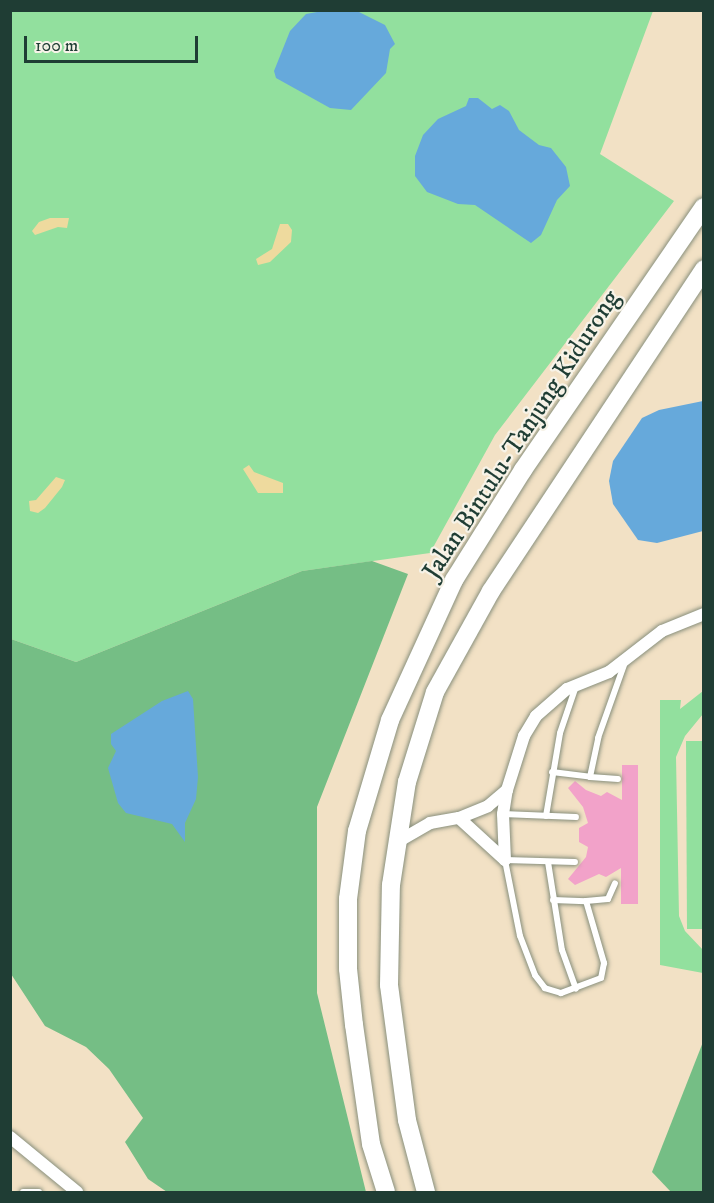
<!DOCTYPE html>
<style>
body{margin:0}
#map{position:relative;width:714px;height:1203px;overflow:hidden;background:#f2e1c5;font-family:"IM FELL DW Pica",serif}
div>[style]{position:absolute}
.green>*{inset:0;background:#92e09e}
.forest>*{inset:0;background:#75be85}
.sand>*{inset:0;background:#eeda9e}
.water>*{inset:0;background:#66a9db}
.building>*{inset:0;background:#f2a2c9}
.roads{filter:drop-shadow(0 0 2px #888f7c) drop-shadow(0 0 2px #888f7c)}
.lane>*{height:6px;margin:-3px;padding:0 3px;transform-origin:3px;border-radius:3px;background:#fff}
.street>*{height:12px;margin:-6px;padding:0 6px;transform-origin:6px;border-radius:6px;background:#fff}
.primary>*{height:18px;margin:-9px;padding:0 9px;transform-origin:9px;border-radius:9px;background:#fff}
span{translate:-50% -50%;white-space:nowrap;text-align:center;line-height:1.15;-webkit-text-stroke:4.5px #f7f3e8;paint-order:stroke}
.street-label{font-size:26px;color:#1f3d34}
.frame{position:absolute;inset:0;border:12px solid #1f3d34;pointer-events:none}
.scale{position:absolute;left:24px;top:36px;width:174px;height:27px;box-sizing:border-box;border:3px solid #1f3d34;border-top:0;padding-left:8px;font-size:18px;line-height:21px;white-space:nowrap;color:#1f3d34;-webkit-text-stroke:4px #f7f3e8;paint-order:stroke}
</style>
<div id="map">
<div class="green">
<i style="clip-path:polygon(11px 11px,653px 11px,600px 154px,674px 201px,495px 435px,430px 553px,302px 571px,76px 662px,11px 639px)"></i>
<i style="clip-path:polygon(703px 691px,703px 714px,685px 736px,676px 757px,679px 916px,685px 931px,703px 950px,703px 973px,660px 965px,660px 700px,681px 700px,680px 709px)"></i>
<i style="clip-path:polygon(686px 741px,703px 741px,703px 929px,687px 929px)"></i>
</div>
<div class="forest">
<i style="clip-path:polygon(372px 561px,408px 574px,317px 807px,317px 993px,366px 1192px,167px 1192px,148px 1179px,125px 1142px,143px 1118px,109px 1069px,86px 1047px,45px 1026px,11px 974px,11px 639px,76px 662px,302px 571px)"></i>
<i style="clip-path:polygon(703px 1042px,703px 1192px,671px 1192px,652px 1172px)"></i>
</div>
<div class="sand">
<i style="clip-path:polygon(50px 218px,69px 218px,67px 228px,58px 227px,35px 235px,32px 231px,39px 222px)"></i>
<i style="clip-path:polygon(280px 224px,288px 224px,292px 230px,291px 242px,270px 262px,258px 265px,256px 259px,272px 249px)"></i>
<i style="clip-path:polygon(249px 465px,254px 472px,283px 483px,283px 493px,258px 493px,243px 469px)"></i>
<i style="clip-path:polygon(56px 477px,65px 480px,62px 487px,45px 508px,38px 513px,30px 511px,29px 501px,36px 500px)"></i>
</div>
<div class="water">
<i style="clip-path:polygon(328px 10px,357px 11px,385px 25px,395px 44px,390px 49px,386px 73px,351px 110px,330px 108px,276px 78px,274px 71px,290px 31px,306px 14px)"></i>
<i style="clip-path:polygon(469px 98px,478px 98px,492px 109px,500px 105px,509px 111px,519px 130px,539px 145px,551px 148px,566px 167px,570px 186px,557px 200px,541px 235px,531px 243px,475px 205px,458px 204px,427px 192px,415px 176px,415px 156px,423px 135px,438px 119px,466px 106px)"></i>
<i style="clip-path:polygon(703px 401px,703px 531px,657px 543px,638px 540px,613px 504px,609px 481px,613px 461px,642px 418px,659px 410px)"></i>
<i style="clip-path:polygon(188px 691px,193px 699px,198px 777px,196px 799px,185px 823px,185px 842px,172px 824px,126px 813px,118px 803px,108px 768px,116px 751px,111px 744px,111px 734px,162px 701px)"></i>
</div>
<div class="building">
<i style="clip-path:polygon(622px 765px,638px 765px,638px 904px,621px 904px,621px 868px,606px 877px,599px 874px,575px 885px,568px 879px,586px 857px,588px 847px,579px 842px,579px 828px,588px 823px,583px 807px,568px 788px,575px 781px,586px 790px,601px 796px,607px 792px,622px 800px)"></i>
</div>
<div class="roads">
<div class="lane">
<i style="left:552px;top:772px;width:38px;rotate:7deg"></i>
<i style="left:590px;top:777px;width:40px;rotate:-78deg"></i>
<i style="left:598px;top:738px;width:81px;rotate:-70.4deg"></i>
<i style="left:590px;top:777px;width:28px;rotate:4deg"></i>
<i style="left:503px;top:814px;width:73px;rotate:2.4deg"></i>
<i style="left:546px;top:816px;width:84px;rotate:-80.4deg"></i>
<i style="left:560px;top:733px;width:50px;rotate:-71.2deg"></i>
<i style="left:548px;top:862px;width:89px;rotate:81deg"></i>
<i style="left:562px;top:950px;width:41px;rotate:70.3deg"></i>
<i style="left:553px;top:900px;width:33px;rotate:2deg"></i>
<i style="left:586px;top:901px;width:65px;rotate:73.8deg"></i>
<i style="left:604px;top:963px;width:15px;rotate:101deg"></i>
<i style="left:601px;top:978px;width:43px;rotate:159.4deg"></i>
<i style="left:561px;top:993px;width:17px;rotate:-163deg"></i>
<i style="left:545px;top:988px;width:16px;rotate:-128deg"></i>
<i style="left:535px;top:975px;width:42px;rotate:-111deg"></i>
<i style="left:520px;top:936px;width:77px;rotate:-101.2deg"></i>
<i style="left:505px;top:860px;width:70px;rotate:1.6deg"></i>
<i style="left:586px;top:901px;width:22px;rotate:-5deg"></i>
<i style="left:608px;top:899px;width:17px;rotate:-66deg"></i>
<i style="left:23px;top:1192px;width:16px"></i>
</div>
<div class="street">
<i style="left:459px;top:818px;width:62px;rotate:42.4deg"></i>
<i style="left:399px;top:841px;width:36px;rotate:-30deg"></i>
<i style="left:430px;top:823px;width:29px;rotate:-10deg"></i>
<i style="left:459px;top:818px;width:31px;rotate:-22deg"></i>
<i style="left:488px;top:806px;width:25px;rotate:-40deg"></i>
<i style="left:505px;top:860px;width:46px;rotate:-92.5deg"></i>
<i style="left:503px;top:814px;width:24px;rotate:-81deg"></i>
<i style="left:507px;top:790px;width:57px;rotate:-72.5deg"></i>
<i style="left:524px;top:736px;width:23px;rotate:-59deg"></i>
<i style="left:536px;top:716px;width:41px;rotate:-41.1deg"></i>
<i style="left:567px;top:689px;width:45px;rotate:-22deg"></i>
<i style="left:609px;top:672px;width:67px;rotate:-37.7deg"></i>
<i style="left:662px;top:631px;width:45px;rotate:-22deg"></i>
<i style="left:10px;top:1137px;width:87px;rotate:39.4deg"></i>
</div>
<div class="primary">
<i style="left:386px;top:1192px;width:50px;rotate:-107.4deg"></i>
<i style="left:371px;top:1144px;width:120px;rotate:-98.1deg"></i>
<i style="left:354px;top:1025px;width:56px;rotate:-96.1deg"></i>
<i style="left:348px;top:969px;width:70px;rotate:-90deg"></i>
<i style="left:348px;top:899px;width:69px;rotate:-82.5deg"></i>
<i style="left:357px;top:831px;width:116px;rotate:-73.4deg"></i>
<i style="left:390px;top:720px;width:154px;rotate:-65.4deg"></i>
<i style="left:454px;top:580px;width:130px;rotate:-57.9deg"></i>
<i style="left:523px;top:470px;width:319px;rotate:-55.5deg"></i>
<i style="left:426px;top:1192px;width:74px;rotate:-104.8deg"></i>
<i style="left:407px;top:1120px;width:136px;rotate:-97.6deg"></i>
<i style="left:389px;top:985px;width:100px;rotate:-88.9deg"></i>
<i style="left:391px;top:885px;width:104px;rotate:-81.2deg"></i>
<i style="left:407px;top:782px;width:94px;rotate:-72.7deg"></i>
<i style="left:435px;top:692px;width:115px;rotate:-61deg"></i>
<i style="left:491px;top:591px;width:386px;rotate:-56.5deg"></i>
</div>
</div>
<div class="street-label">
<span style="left:522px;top:435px;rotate:-57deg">Jalan Bintulu-Tanjung Kidurong</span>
</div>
<div class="frame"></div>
<div class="scale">100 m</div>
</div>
